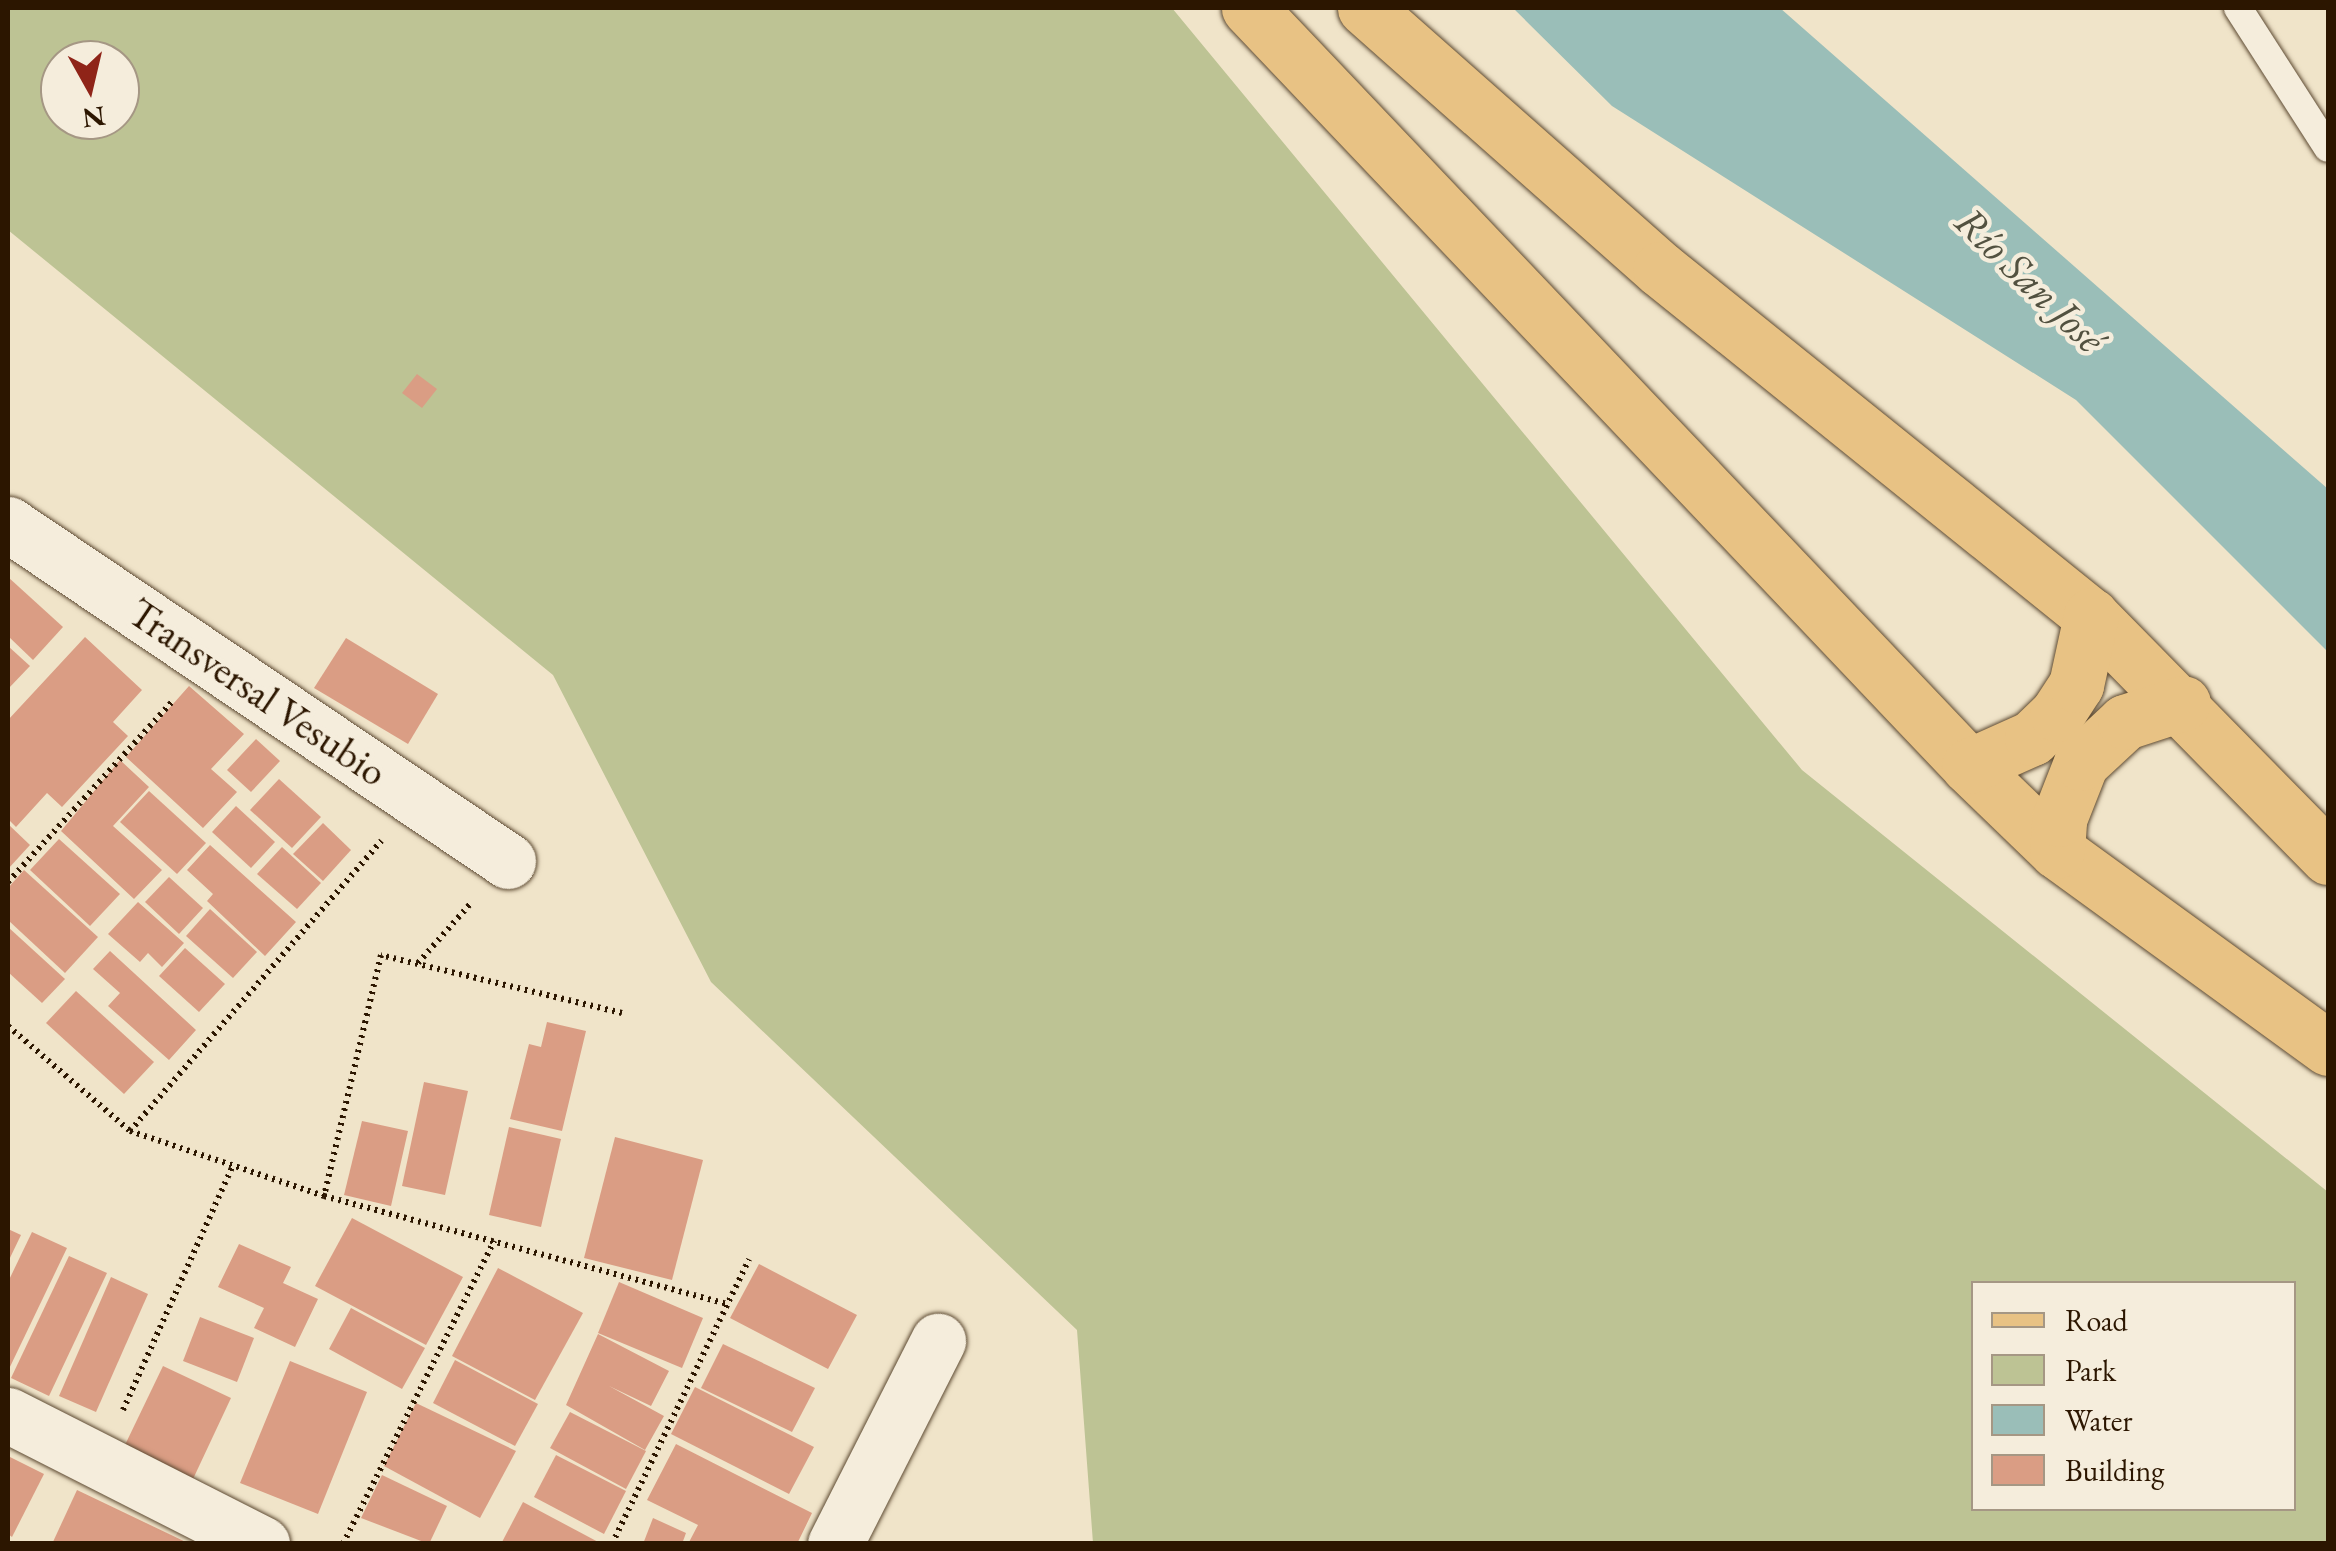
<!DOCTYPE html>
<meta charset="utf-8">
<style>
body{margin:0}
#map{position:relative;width:2336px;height:1551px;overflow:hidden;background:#f0e4c9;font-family:"EB Garamond",serif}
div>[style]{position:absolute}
.green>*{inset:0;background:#bdc394}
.water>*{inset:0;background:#9abeb8}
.building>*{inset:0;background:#da9d84}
.path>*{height:6px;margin-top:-3px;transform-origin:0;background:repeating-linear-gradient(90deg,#2c1600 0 2.5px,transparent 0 7.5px)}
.roads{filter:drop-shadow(0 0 2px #5d4a32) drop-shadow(0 0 2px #5d4a32)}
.service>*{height:28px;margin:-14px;padding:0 14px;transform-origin:14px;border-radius:14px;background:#f5eddc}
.minor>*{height:55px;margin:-27.5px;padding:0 27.5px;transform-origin:27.5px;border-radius:27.5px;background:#f5eddc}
.primary>*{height:55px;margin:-27.5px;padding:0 27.5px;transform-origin:27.5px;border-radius:27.5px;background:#e8c284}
span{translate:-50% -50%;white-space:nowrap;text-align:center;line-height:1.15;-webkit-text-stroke:9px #f5eddc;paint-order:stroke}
.street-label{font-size:40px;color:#2c1600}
.water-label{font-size:42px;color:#525140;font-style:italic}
.frame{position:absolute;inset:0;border:10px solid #2c1600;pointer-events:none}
.legend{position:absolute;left:1971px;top:1281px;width:325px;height:230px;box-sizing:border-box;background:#f5eddc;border:2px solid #a59784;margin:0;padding:12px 18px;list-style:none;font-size:30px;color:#2c1600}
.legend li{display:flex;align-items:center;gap:20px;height:50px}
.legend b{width:50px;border:2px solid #a59784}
.north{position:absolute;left:40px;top:40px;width:100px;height:100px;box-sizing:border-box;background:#f5eddc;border:2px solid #a59784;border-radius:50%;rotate:172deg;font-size:28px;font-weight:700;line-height:40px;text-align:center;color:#2c1600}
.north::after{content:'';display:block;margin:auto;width:35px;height:45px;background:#8f2418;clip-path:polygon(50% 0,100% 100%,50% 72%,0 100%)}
</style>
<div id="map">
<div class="green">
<i style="clip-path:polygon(evenodd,8px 8px,1172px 8px,1802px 770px,2328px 1192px,2328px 1543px,1093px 1543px,1077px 1330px,711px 982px,553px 675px,8px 230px,8px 8px,60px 60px,120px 60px,120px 120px,60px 120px,60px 60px,8px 8px,1974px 1284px,2294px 1284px,2294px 1508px,1974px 1508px,1974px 1284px)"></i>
</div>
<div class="water">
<i style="clip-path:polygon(1513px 8px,1780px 8px,2328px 489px,2328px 652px,2076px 400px,1612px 106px)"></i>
</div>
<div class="building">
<i style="clip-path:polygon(417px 374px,437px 389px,422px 408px,402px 393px)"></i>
<i style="clip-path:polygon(8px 577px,63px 627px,33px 660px,8px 636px)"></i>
<i style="clip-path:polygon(85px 637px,142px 690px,113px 722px,128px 736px,62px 807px,47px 793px,16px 827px,8px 819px,8px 720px)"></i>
<i style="clip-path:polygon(346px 638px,438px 694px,408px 744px,314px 688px)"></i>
<i style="clip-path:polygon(8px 646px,30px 666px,8px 689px)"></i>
<i style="clip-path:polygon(189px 686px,244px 734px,211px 769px,237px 792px,203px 828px,126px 757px)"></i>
<i style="clip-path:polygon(256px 739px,280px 761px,251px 792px,227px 770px)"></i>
<i style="clip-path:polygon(120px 760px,149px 787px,113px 826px,162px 870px,134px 899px,61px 831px)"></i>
<i style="clip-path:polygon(279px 779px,321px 817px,292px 848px,250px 810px)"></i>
<i style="clip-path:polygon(149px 791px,206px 843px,177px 874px,120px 822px)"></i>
<i style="clip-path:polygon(236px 806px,275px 842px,251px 868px,212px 832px)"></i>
<i style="clip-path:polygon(323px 823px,351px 850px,323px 881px,293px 854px)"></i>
<i style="clip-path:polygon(8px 824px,30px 845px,8px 869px)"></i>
<i style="clip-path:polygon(59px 839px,120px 894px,90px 926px,30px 870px)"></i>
<i style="clip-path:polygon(210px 845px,296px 922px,265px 956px,207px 901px,213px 894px,187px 870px)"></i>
<i style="clip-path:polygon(282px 847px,321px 883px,297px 909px,257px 874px)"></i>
<i style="clip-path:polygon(24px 870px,98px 937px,65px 973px,8px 920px,8px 888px)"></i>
<i style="clip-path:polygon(169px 877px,203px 908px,179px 934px,145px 902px)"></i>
<i style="clip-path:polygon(138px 902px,184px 943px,162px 967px,148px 953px,140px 962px,108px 934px)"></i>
<i style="clip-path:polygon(210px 909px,257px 952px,233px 978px,186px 936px)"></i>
<i style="clip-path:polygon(8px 927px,65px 979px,42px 1003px,8px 972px)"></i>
<i style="clip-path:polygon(185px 948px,225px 984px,199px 1012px,159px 976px)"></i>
<i style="clip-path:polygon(110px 951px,196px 1030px,169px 1060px,108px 1006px,120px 993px,93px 969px)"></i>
<i style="clip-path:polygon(76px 991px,154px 1062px,124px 1094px,46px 1023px)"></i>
<i style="clip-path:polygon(547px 1022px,586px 1031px,562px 1131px,510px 1119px,529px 1044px,541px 1047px)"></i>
<i style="clip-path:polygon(424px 1082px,468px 1091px,445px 1195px,402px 1186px)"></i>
<i style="clip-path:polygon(362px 1121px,408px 1131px,391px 1206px,344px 1195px)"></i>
<i style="clip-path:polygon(509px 1127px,561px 1139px,541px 1227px,489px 1215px)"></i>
<i style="clip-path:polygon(615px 1137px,703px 1160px,672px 1280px,584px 1258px)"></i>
<i style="clip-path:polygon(352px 1218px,463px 1277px,426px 1345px,315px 1286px)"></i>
<i style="clip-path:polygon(8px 1229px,21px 1235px,8px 1262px)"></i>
<i style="clip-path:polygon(32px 1232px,67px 1248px,8px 1371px,8px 1282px)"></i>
<i style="clip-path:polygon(239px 1244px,291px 1267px,283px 1283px,318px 1299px,295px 1347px,254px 1328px,264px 1308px,218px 1287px)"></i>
<i style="clip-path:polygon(69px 1256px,107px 1273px,49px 1396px,11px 1378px)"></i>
<i style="clip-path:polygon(759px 1264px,857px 1315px,828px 1369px,730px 1318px)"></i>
<i style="clip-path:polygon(498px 1268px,583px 1313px,535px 1400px,452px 1356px)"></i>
<i style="clip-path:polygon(111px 1277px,148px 1294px,96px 1412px,59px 1396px)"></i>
<i style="clip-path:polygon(619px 1282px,703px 1318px,682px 1368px,598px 1333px)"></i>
<i style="clip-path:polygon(351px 1308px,425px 1348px,402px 1389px,329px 1349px)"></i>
<i style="clip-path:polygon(200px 1317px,254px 1338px,237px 1382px,183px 1361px)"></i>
<i style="clip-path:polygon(598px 1334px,669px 1371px,651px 1406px,609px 1386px,664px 1416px,645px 1450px,566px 1405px)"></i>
<i style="clip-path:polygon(723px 1344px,815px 1388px,792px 1432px,701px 1388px)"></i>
<i style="clip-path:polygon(455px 1360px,538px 1404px,515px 1446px,433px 1403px)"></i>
<i style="clip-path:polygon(290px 1361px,367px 1392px,318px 1514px,240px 1483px)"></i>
<i style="clip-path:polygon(163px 1366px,231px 1398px,193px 1479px,124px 1447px)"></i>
<i style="clip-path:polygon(695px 1387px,814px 1447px,789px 1494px,671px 1434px)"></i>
<i style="clip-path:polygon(416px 1403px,516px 1451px,480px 1518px,384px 1466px)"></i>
<i style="clip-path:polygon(570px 1412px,646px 1451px,626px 1489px,550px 1448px)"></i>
<i style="clip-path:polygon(676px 1444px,812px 1513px,797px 1544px,688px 1544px,698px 1525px,647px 1500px)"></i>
<i style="clip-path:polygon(556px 1455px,626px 1491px,604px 1534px,534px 1497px)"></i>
<i style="clip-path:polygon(8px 1456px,44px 1474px,12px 1537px,8px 1534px)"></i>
<i style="clip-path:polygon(382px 1475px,447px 1506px,429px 1544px,361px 1518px)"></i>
<i style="clip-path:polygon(77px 1490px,190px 1544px,52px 1544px)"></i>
<i style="clip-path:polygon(523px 1502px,602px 1544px,501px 1544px)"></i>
<i style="clip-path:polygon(653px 1518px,686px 1533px,682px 1544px,643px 1544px)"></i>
</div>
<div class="path">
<i style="left:8px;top:882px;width:244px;rotate:-47.7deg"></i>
<i style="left:418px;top:963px;width:80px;rotate:-48.5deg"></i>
<i style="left:622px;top:1013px;width:248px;rotate:-166.5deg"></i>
<i style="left:381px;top:955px;width:248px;rotate:103.3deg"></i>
<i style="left:324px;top:1196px;width:417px;rotate:15deg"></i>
<i style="left:8px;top:1026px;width:161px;rotate:40.7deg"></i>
<i style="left:130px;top:1131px;width:384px;rotate:-49.1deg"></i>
<i style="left:130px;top:1131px;width:205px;rotate:18.5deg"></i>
<i style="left:123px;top:1410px;width:269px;rotate:-65.8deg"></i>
<i style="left:343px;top:1544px;width:339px;rotate:-63.5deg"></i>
<i style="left:612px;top:1544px;width:316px;rotate:-64.3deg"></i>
</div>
<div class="roads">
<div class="service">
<i style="left:2238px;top:8px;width:166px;rotate:57.3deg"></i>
</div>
<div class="minor">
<i style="left:8px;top:524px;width:603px;rotate:33.98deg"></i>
<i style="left:8px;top:1415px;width:285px;rotate:26.9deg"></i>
<i style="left:835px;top:1544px;width:228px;rotate:-63.1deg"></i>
</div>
<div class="primary">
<i style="left:1249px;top:8px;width:1045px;rotate:46.47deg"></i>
<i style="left:1969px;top:766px;width:122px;rotate:44deg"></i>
<i style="left:2057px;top:851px;width:335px;rotate:36deg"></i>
<i style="left:1365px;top:8px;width:394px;rotate:41.5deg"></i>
<i style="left:1660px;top:269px;width:553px;rotate:38.84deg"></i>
<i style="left:2091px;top:616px;width:338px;rotate:45.5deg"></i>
<i style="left:1969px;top:766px;width:69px;rotate:-24deg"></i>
<i style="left:2032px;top:738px;width:35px;rotate:-44deg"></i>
<i style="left:2057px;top:714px;width:35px;rotate:-57deg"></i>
<i style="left:2076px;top:685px;width:71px;rotate:-77.7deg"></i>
<i style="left:2057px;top:851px;width:32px;rotate:-86deg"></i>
<i style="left:2059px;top:819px;width:60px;rotate:-68.6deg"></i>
<i style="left:2081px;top:763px;width:60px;rotate:-43deg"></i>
<i style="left:2125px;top:722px;width:61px;rotate:-18.1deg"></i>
</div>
</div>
<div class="street-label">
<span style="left:258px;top:692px;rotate:34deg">Transversal Vesubio</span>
</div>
<div class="water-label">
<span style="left:2030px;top:280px;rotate:44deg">Río San José</span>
</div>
<div class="frame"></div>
<ul class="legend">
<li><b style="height:12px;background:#e8c284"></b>Road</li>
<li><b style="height:28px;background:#bdc394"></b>Park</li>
<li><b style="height:28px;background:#9abeb8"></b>Water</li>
<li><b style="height:28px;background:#da9d84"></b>Building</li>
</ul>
<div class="north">N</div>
</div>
